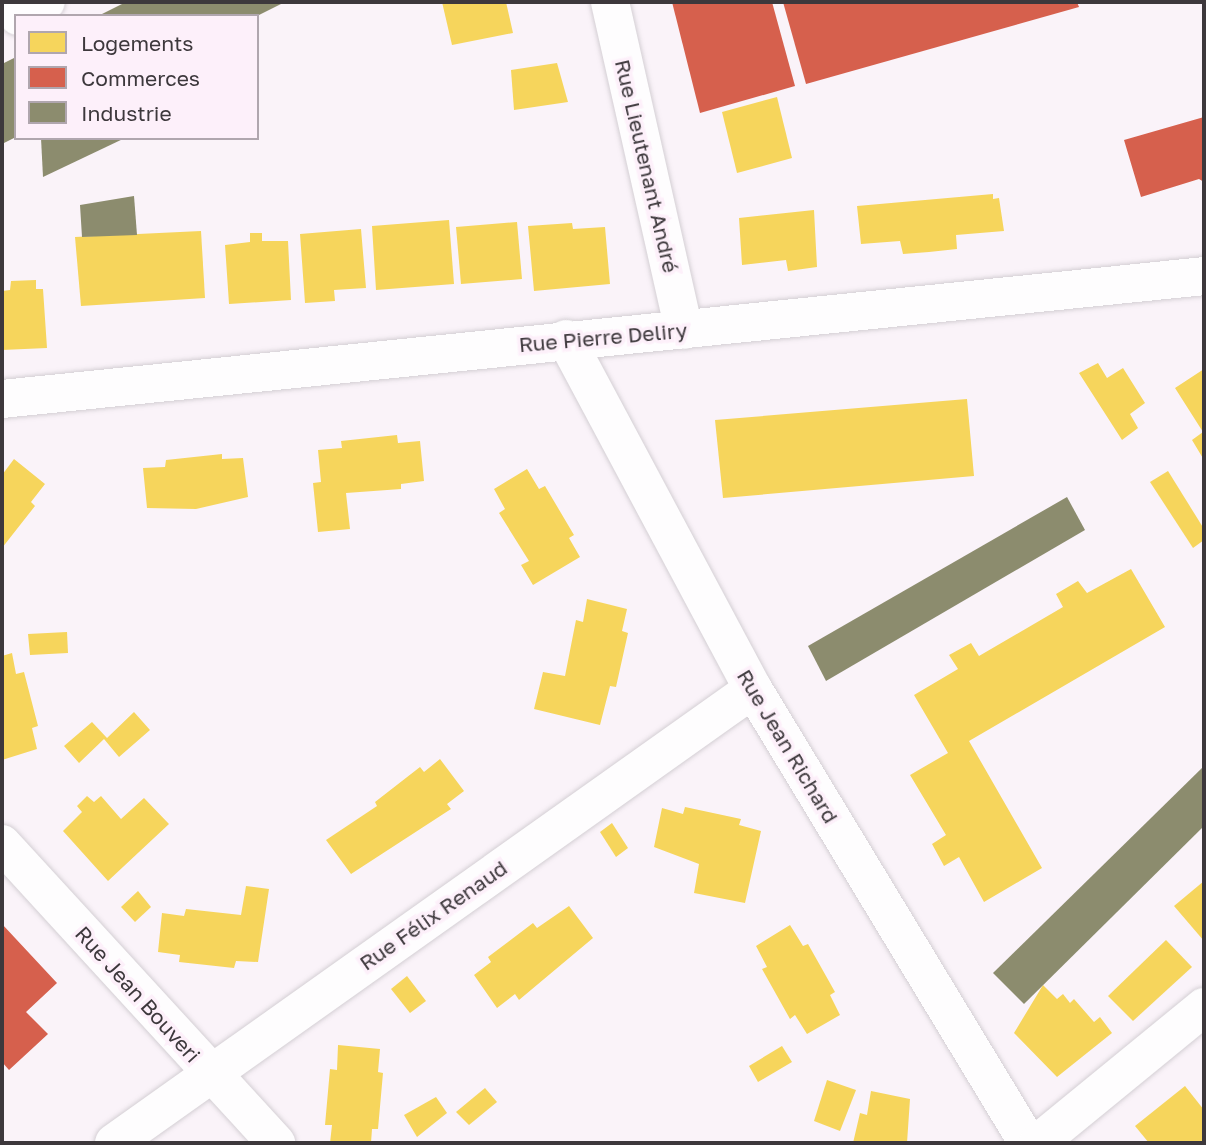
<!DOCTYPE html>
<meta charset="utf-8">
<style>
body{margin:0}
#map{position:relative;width:1206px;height:1145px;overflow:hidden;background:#faf3f9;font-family:"Golos Text",sans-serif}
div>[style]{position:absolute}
.homes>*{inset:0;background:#f6d55c}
.shops>*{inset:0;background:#d6604d}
.industry>*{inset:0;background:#8c8c6e}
.roads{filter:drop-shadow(0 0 2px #d4cfd4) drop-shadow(0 0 2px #d4cfd4)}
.minor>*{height:38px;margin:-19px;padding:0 19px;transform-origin:19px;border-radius:19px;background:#fefdfe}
.tertiary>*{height:38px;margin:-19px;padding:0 19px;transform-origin:19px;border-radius:19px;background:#fefdfe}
span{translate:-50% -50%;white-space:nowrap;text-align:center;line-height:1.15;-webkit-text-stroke:7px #fdf0fa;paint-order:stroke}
.street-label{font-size:21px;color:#3d383c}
.frame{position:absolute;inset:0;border:4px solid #3d383c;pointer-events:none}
.legend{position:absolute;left:14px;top:14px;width:245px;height:126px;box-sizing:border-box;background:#fdf0fa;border:2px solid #b0a6ae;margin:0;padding:9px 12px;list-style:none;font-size:21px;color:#3d383c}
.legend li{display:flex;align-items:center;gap:14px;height:35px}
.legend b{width:35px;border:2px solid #b0a6ae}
</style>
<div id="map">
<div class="homes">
<i style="clip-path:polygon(442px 2px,506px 2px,513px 33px,452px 45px)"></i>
<i style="clip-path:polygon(557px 63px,568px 102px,514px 110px,511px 70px)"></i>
<i style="clip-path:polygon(777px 97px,792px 158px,737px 173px,722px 112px)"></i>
<i style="clip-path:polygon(993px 194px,993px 199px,999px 198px,1004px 231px,956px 235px,957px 249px,929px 252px,903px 254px,900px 241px,861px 244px,857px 206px)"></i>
<i style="clip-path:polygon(814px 210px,817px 267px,788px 271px,786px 260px,742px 265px,739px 218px)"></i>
<i style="clip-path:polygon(449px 220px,454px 284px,376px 290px,372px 226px)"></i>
<i style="clip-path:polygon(517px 222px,522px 279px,461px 284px,456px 227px)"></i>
<i style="clip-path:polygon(572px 223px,573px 229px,605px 227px,610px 284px,534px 291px,528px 226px)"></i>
<i style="clip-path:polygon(361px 229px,366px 288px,334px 290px,335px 301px,305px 303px,300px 234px)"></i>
<i style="clip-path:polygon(201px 231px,205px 298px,81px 306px,75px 237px)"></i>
<i style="clip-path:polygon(250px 233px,262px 233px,262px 241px,288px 241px,291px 300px,229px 304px,225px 245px,250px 242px)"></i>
<i style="clip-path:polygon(36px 280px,36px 289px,43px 289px,47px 348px,2px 350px,2px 291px,10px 290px,11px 281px)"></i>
<i style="clip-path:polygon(1098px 363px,1107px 378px,1123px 368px,1145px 403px,1130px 414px,1138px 428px,1122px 440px,1079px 373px)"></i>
<i style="clip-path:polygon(1204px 369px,1204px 460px,1192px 440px,1203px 432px,1175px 388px)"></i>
<i style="clip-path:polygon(967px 399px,974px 476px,723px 498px,715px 420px)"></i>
<i style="clip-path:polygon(397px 435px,398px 443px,420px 441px,424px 481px,401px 484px,401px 489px,346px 493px,350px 529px,318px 532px,313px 483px,321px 482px,318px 450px,342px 448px,341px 441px)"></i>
<i style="clip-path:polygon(222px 454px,222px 459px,243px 458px,248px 497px,196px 509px,147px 508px,143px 468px,165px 467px,166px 460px)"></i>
<i style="clip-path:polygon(14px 459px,45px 484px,31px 502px,35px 506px,2px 548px,2px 475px)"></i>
<i style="clip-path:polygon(527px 469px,539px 489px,545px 486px,574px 535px,569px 538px,580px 557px,533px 585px,521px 565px,529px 561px,499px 513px,505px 509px,494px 489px)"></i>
<i style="clip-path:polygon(1168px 471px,1204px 529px,1204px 540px,1193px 548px,1150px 482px)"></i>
<i style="clip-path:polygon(1131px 569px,1165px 627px,969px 741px,1042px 868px,984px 902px,959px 857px,944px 866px,932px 844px,946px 835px,910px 775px,948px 753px,914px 695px,958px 669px,949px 655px,971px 643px,979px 656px,1063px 607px,1056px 594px,1078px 581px,1087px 593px)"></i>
<i style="clip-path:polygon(587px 599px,627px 609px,622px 631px,628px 633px,616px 687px,610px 686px,600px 725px,534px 709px,543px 672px,565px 676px,576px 620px,583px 622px)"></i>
<i style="clip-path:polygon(67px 632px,68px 653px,30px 655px,28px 634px)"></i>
<i style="clip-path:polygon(12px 653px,16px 674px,24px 672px,38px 726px,32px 728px,37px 749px,2px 760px,2px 656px)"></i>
<i style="clip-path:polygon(134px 712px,150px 730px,119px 757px,104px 739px,79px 763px,64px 746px,92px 722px,107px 738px)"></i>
<i style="clip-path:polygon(440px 759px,464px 791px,447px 804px,451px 809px,351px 874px,326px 840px,377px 806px,375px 802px,420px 767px,424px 772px)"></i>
<i style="clip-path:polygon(87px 796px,94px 802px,101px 796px,121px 819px,144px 798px,169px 824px,108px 881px,63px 831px,82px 812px,77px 806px)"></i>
<i style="clip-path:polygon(685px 807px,741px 819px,739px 825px,761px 831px,745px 903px,694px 893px,699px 864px,654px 847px,662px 808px,683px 814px)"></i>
<i style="clip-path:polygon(612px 823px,628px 848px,616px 857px,600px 832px)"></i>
<i style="clip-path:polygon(1204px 881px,1204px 941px,1174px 906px)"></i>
<i style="clip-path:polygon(246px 886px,269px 889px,258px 962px,236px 961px,234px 968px,179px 962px,180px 955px,158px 952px,162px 913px,184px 916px,186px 909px,241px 915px)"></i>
<i style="clip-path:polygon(138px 891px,151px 907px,135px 922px,121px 907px)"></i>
<i style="clip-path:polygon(569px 906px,593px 938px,519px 1000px,515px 994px,497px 1008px,474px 975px,491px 962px,488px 957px,533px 923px,537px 928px)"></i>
<i style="clip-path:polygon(790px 925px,803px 946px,808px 944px,835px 992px,830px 995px,840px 1015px,807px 1034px,795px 1015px,790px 1019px,762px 969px,767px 967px,756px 946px)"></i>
<i style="clip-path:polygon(1166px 940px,1192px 967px,1133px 1021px,1108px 996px)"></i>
<i style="clip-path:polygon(407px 976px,426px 1001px,410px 1013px,391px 989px)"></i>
<i style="clip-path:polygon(1043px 985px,1057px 999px,1063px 994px,1070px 1003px,1074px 999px,1094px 1022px,1100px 1017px,1112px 1033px,1057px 1077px,1014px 1033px)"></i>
<i style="clip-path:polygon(338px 1045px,380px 1049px,378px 1072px,383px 1073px,378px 1129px,372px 1129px,371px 1143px,330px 1143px,332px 1125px,325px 1125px,330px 1069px,337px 1070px)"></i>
<i style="clip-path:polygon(782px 1046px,792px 1062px,758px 1082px,749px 1066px)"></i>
<i style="clip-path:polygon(827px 1080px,856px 1090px,840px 1131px,814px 1121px)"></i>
<i style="clip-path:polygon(1185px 1086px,1204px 1110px,1204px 1143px,1149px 1143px,1135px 1126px)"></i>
<i style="clip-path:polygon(485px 1088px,497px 1102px,469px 1125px,456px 1112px)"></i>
<i style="clip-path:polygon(871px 1091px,910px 1099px,907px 1143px,853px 1143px,860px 1113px,867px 1115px)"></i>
<i style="clip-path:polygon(436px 1097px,447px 1113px,417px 1137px,404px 1115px)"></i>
</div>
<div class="shops">
<i style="clip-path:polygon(672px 2px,772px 2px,795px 86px,700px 113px)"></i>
<i style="clip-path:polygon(783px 2px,1077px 2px,1079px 7px,806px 84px)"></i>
<i style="clip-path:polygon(1204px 117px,1204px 182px,1199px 179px,1141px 197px,1124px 140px)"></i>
<i style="clip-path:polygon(2px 924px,57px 983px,26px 1012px,48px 1034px,9px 1070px,2px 1062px)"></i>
</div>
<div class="industry">
<i style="clip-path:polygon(126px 2px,285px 2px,257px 16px,98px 16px)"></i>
<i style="clip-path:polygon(16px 57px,16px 137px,2px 144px,2px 64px)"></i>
<i style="clip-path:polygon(41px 138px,125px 138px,43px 177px)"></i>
<i style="clip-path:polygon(134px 196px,137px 235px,82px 237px,80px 205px)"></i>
<i style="clip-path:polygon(1067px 497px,1085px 530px,826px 681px,808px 646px)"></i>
<i style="clip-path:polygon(1204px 766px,1204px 826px,1024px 1004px,993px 973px)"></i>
</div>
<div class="roads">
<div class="minor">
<i style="left:610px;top:2px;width:336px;rotate:77.3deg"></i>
<i style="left:18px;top:16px;width:31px;rotate:-27deg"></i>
<i style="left:566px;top:339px;width:397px;rotate:61.9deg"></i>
<i style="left:753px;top:689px;width:531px;rotate:58.8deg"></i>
<i style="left:2px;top:844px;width:406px;rotate:47.5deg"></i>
<i style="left:114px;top:1143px;width:784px;rotate:-35.39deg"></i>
<i style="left:1038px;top:1143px;width:215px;rotate:-39.3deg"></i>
</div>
<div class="tertiary">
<i style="left:2px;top:399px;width:1208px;rotate:-5.84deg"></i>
</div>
</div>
<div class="street-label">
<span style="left:647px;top:166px;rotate:77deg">Rue Lieutenant André</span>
<span style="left:603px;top:337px;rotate:-5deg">Rue Pierre Deliry</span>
<span style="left:788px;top:746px;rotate:59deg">Rue Jean Richard</span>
<span style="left:433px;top:915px;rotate:-35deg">Rue Félix Renaud</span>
<span style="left:138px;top:994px;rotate:48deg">Rue Jean Bouveri</span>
</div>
<div class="frame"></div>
<ul class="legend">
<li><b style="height:19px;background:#f6d55c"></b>Logements</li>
<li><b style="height:19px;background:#d6604d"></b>Commerces</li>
<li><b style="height:19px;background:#8c8c6e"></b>Industrie</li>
</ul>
</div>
